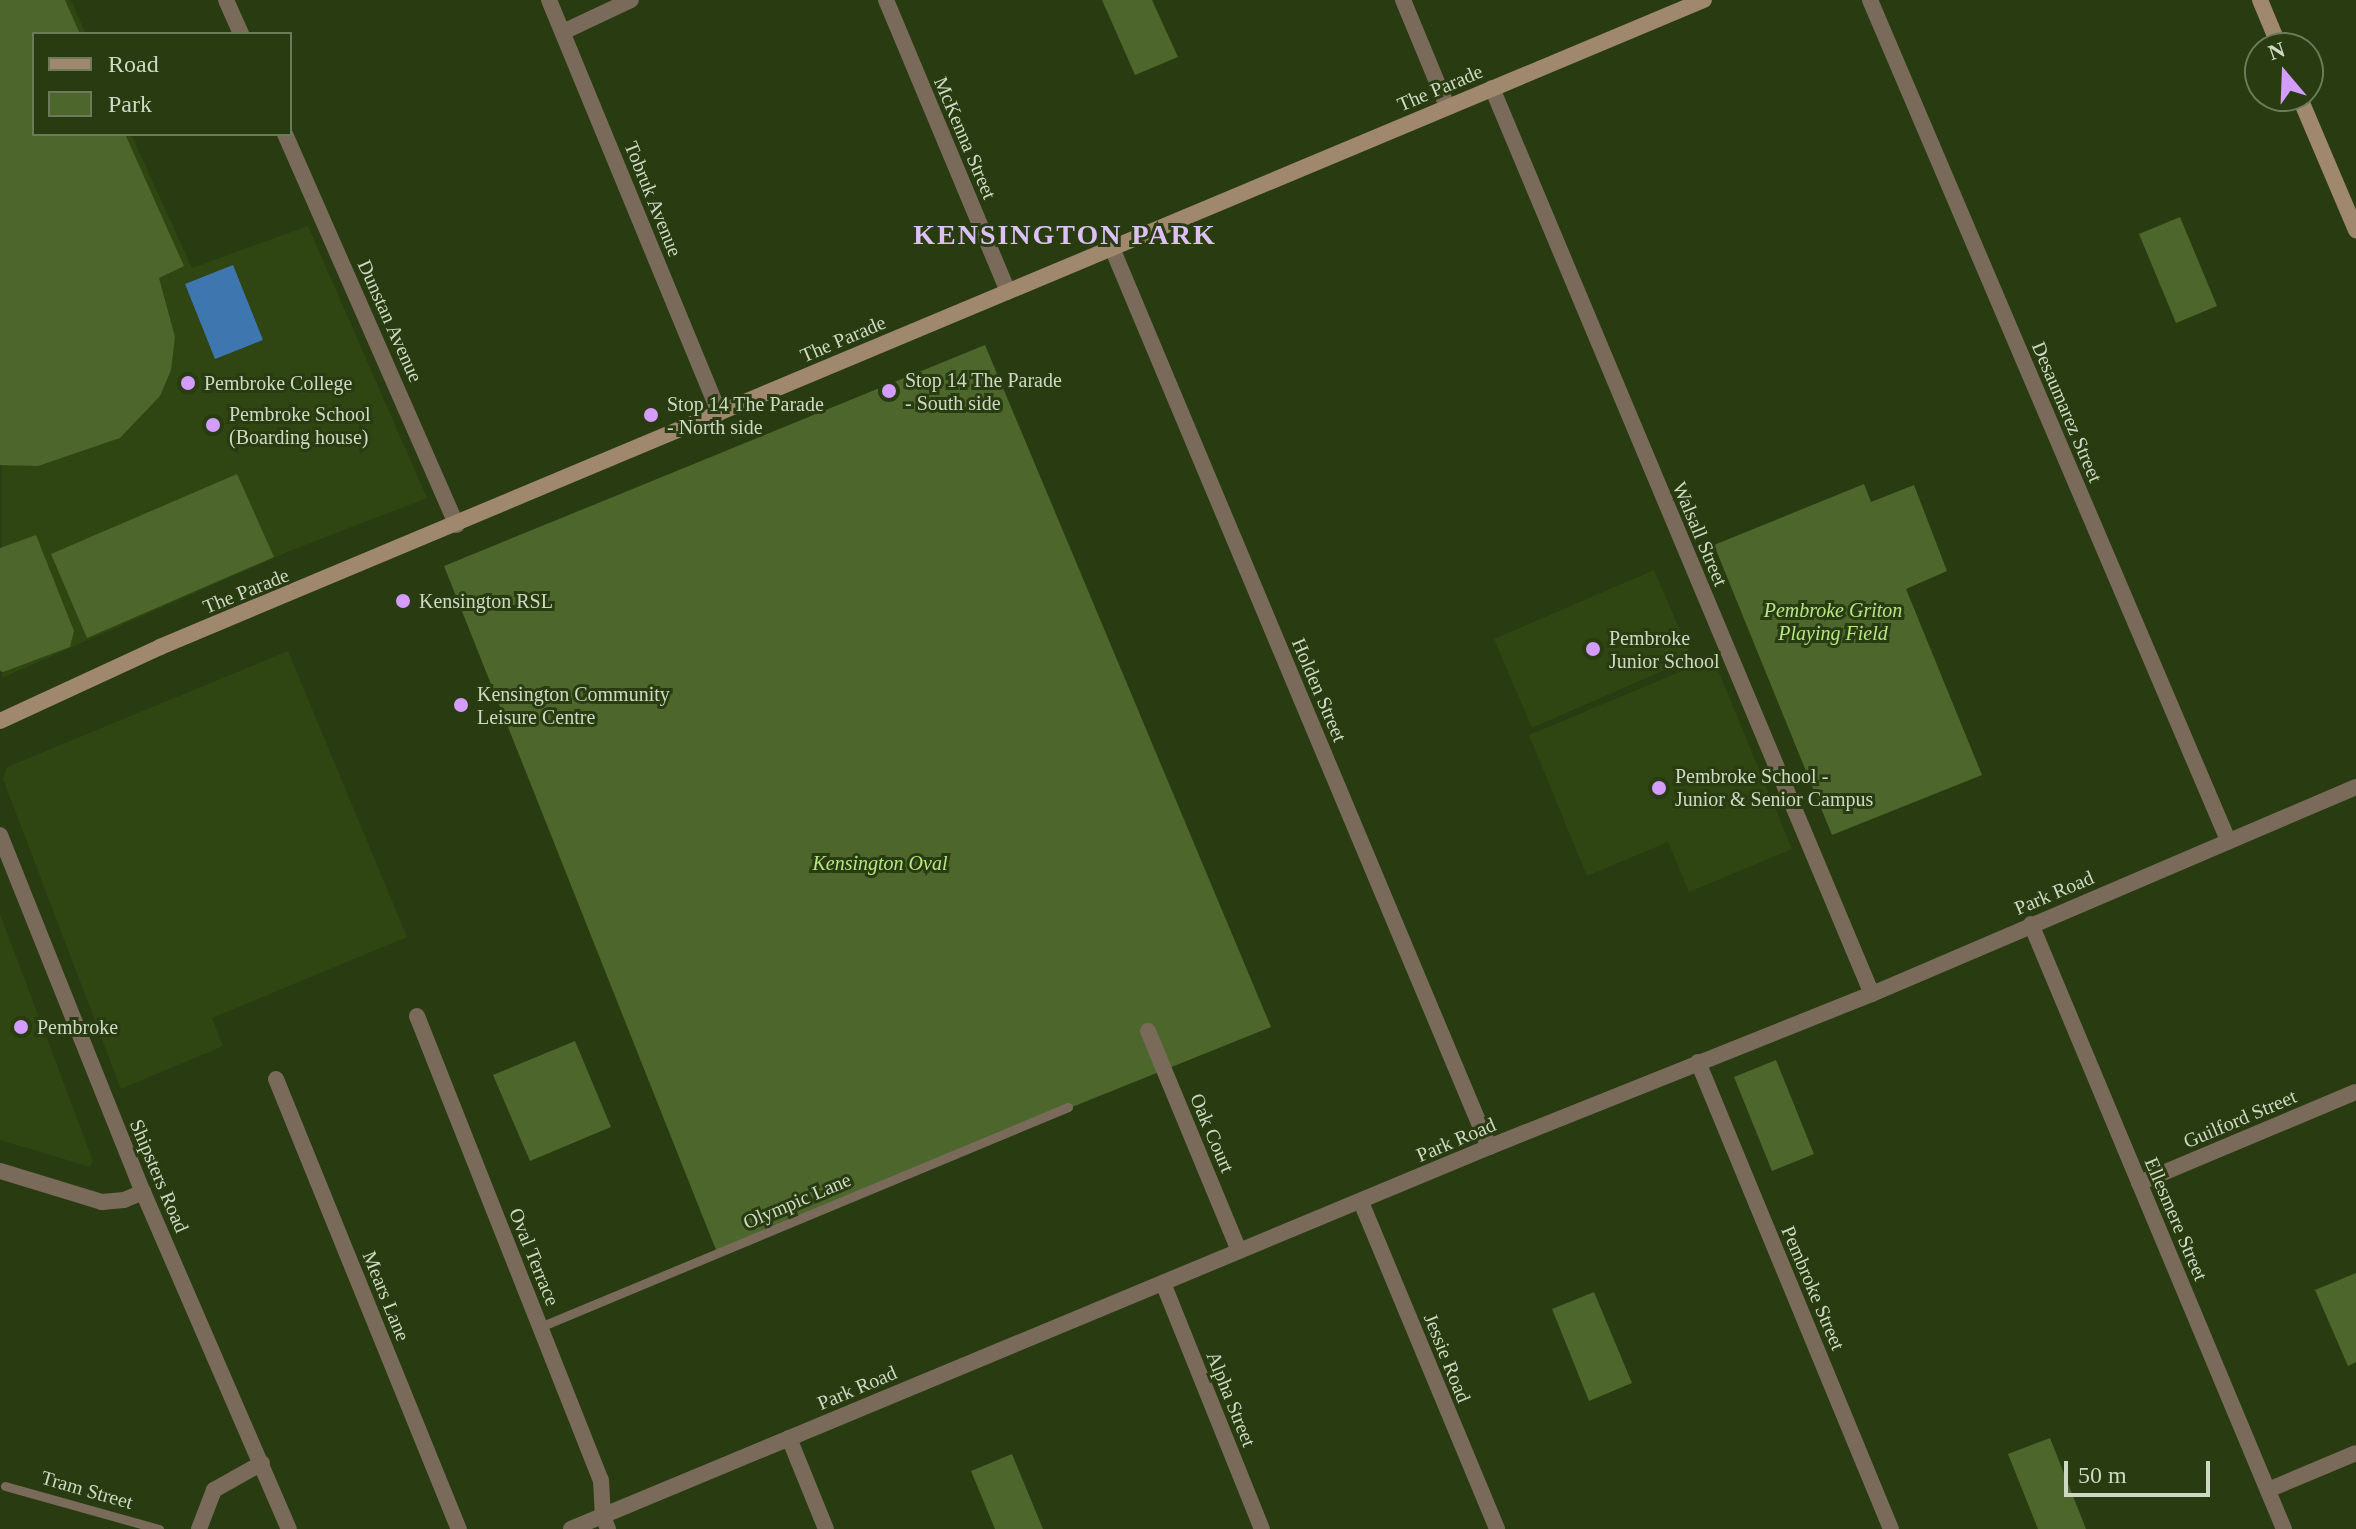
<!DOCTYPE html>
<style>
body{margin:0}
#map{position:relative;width:2356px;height:1529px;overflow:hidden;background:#293b11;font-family:"Times New Roman",serif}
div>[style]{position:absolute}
.built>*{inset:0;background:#2f4512}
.green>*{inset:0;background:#4c662c}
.water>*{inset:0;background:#3e77af}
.lane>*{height:9px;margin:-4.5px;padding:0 4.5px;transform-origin:4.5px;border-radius:4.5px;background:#796a5a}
.street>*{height:16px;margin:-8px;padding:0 8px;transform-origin:8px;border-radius:8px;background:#796a5a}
.secondary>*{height:16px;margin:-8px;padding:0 8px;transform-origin:8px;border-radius:8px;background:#9f886d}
.dots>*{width:22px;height:22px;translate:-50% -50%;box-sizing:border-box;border:4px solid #293b11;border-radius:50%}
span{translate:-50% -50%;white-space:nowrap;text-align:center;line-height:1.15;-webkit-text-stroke:6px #293b11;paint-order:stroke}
.street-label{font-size:20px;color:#cdd9c2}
.poi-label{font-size:20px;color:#cdd9c2}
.left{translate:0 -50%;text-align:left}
.park-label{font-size:20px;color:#b7e683;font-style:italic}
.district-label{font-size:28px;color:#ddc0f6;font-weight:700;letter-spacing:2px}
.legend{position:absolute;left:32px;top:32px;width:260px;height:104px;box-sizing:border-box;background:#293b11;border:2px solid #6b7a58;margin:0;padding:10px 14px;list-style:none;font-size:24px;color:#cdd9c2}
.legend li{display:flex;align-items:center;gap:16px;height:40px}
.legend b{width:40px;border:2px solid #6b7a58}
.north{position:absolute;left:2244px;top:32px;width:80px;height:80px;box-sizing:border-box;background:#293b11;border:2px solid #6b7a58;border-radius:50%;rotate:341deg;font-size:22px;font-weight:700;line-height:32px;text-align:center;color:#cdd9c2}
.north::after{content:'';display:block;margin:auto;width:28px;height:36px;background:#d39cfd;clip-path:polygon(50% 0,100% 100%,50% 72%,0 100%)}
.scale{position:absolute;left:2064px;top:1461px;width:146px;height:36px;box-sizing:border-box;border:4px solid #cdd9c2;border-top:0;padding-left:10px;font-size:24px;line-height:28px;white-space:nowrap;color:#cdd9c2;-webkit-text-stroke:6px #293b11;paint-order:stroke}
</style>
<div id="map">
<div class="built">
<i style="clip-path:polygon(0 0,71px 0,86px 34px,34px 34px,34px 134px,131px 134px,192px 268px,308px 226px,427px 498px,292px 550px,2px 678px)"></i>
<i style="clip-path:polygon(1654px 570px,1692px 658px,1532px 728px,1494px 639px)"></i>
<i style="clip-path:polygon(288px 651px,407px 937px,212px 1018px,223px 1046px,121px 1089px,3px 779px,7px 767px)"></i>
<i style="clip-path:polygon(1713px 658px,1792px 849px,1689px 892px,1668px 842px,1587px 876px,1529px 735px)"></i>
<i style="clip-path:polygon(0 914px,93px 1161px,90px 1167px,0 1140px)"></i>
</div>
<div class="green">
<i style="clip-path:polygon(0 0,65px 0,80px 34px,34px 34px,34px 134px,125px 134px,184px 266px,159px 278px,175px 337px,171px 370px,160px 396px,120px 438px,38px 466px,0 465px)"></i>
<i style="clip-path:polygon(1102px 0,1152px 0,1178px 57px,1135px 75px)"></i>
<i style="clip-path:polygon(2180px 217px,2217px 306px,2176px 323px,2139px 234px)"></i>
<i style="clip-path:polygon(985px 345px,1271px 1027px,716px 1250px,444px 566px)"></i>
<i style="clip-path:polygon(237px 474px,274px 557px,87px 638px,51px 554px)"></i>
<i style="clip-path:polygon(1864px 484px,1871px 502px,1914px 485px,1947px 571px,1906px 589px,1982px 775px,1832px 835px,1714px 545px)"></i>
<i style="clip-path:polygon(36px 535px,74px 631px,70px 647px,3px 672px,0 671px,0 548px)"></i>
<i style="clip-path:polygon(575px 1041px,611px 1127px,530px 1161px,493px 1075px)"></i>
<i style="clip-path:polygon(1776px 1060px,1814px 1154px,1772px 1171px,1734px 1077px)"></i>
<i style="clip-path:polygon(2356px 1273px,2356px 1362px,2348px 1366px,2315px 1290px)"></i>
<i style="clip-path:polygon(1594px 1292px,1632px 1383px,1589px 1401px,1552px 1309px)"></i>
<i style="clip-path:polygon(2050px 1438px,2086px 1529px,2038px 1529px,2008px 1454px)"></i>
<i style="clip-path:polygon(1012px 1454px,1043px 1529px,995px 1529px,971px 1471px)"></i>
</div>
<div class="water">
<i style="clip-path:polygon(233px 265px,263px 340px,215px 359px,185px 284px)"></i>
</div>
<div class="lane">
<i style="left:540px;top:1327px;width:572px;rotate:-22.62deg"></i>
<i style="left:5px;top:1486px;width:160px;rotate:15.6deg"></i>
</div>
<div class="street">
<i style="left:226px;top:0;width:37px;rotate:66deg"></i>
<i style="left:549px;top:0;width:447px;rotate:67.6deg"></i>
<i style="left:886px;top:0;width:316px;rotate:67.3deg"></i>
<i style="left:1403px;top:0;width:115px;rotate:67.5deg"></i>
<i style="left:1870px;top:0;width:913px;rotate:66.92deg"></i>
<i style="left:563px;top:32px;width:75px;rotate:-25.2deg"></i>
<i style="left:1492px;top:88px;width:982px;rotate:67.25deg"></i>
<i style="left:285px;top:134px;width:427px;rotate:66.3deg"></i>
<i style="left:1112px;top:248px;width:975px;rotate:67.25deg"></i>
<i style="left:0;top:835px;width:385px;rotate:68.2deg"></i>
<i style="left:143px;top:1192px;width:367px;rotate:66.6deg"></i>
<i style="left:2031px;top:924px;width:656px;rotate:67.31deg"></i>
<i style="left:417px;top:1016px;width:499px;rotate:68.4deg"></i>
<i style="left:601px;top:1480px;width:36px;rotate:87deg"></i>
<i style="left:603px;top:1516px;width:14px;rotate:69deg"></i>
<i style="left:1148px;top:1031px;width:238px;rotate:67.5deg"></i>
<i style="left:1698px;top:1062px;width:505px;rotate:67.55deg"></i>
<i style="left:276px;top:1079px;width:486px;rotate:67.9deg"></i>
<i style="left:0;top:1171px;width:107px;rotate:16.9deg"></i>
<i style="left:102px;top:1202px;width:22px;rotate:-5deg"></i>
<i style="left:124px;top:1200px;width:21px;rotate:-23deg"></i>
<i style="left:2139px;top:1183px;width:235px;rotate:-22.8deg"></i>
<i style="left:1361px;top:1202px;width:354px;rotate:67.4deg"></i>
<i style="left:1163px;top:1283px;width:265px;rotate:68.1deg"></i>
<i style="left:789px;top:1438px;width:98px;rotate:67.9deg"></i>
<i style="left:2268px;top:1490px;width:95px;rotate:-22.8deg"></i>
<i style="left:199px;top:1529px;width:42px;rotate:-69deg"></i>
<i style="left:214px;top:1490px;width:55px;rotate:-29.4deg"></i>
<i style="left:571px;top:1529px;width:994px;rotate:-22.59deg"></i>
<i style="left:1489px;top:1147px;width:412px;rotate:-21.8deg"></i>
<i style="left:1872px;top:994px;width:526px;rotate:-23.16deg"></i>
</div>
<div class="secondary">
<i style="left:2260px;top:0;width:52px;rotate:67.4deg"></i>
<i style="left:2299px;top:96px;width:146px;rotate:67deg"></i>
<i style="left:0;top:721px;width:176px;rotate:-24.8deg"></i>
<i style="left:160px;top:647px;width:1674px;rotate:-22.74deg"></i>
</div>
<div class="dots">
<i style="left:188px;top:383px;background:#d39cfd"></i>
<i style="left:889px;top:391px;background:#d39cfd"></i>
<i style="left:651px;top:415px;background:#d39cfd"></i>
<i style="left:213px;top:425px;background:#d39cfd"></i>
<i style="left:403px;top:601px;background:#d39cfd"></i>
<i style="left:1593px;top:649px;background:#d39cfd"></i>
<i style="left:461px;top:705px;background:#d39cfd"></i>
<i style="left:1659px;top:788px;background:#d39cfd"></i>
<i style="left:21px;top:1027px;background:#d39cfd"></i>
</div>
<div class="street-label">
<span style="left:1440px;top:88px;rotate:-23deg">The Parade</span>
<span style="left:965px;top:138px;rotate:67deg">McKenna Street</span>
<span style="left:653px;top:199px;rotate:68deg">Tobruk Avenue</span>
<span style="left:390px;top:321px;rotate:66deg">Dunstan Avenue</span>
<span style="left:843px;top:339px;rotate:-23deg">The Parade</span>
<span style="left:2067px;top:412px;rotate:67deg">Desaumarez Street</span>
<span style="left:1700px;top:534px;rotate:67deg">Walsall Street</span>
<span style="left:246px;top:591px;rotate:-22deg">The Parade</span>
<span style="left:1319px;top:690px;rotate:67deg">Holden Street</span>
<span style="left:2054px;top:893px;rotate:-23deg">Park Road</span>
<span style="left:2240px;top:1119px;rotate:-23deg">Guilford Street</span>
<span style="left:1212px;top:1133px;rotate:67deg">Oak Court</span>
<span style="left:1456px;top:1140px;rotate:-23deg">Park Road</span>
<span style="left:159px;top:1176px;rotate:67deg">Shipsters Road</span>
<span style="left:797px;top:1201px;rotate:-23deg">Olympic Lane</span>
<span style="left:2176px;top:1219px;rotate:67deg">Ellesmere Street</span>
<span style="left:534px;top:1257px;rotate:68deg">Oval Terrace</span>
<span style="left:1813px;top:1288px;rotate:67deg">Pembroke Street</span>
<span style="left:386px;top:1296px;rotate:68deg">Mears Lane</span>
<span style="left:1447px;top:1358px;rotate:68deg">Jessie Road</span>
<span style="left:857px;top:1388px;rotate:-23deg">Park Road</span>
<span style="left:1231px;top:1399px;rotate:68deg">Alpha Street</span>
<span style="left:87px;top:1490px;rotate:16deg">Tram Street</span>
</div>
<div class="poi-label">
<span class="left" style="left:905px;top:392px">Stop 14 The Parade<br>- South side</span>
<span class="left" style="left:204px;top:383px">Pembroke College</span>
<span class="left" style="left:667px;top:416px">Stop 14 The Parade<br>- North side</span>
<span class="left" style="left:229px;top:426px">Pembroke School<br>(Boarding house)</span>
<span class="left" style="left:419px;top:601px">Kensington RSL</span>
<span class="left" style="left:1609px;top:650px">Pembroke<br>Junior School</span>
<span class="left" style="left:477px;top:706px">Kensington Community<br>Leisure Centre</span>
<span class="left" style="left:1675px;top:788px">Pembroke School -<br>Junior &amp; Senior Campus</span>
<span class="left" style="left:37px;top:1027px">Pembroke</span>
</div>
<div class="park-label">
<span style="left:1833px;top:622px">Pembroke Griton<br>Playing Field</span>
<span style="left:880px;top:863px">Kensington Oval</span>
</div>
<div class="district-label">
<span style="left:1065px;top:235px">KENSINGTON PARK</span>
</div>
<ul class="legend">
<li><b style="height:10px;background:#9f886d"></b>Road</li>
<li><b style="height:22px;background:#4c662c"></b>Park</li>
</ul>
<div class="north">N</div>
<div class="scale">50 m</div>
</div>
